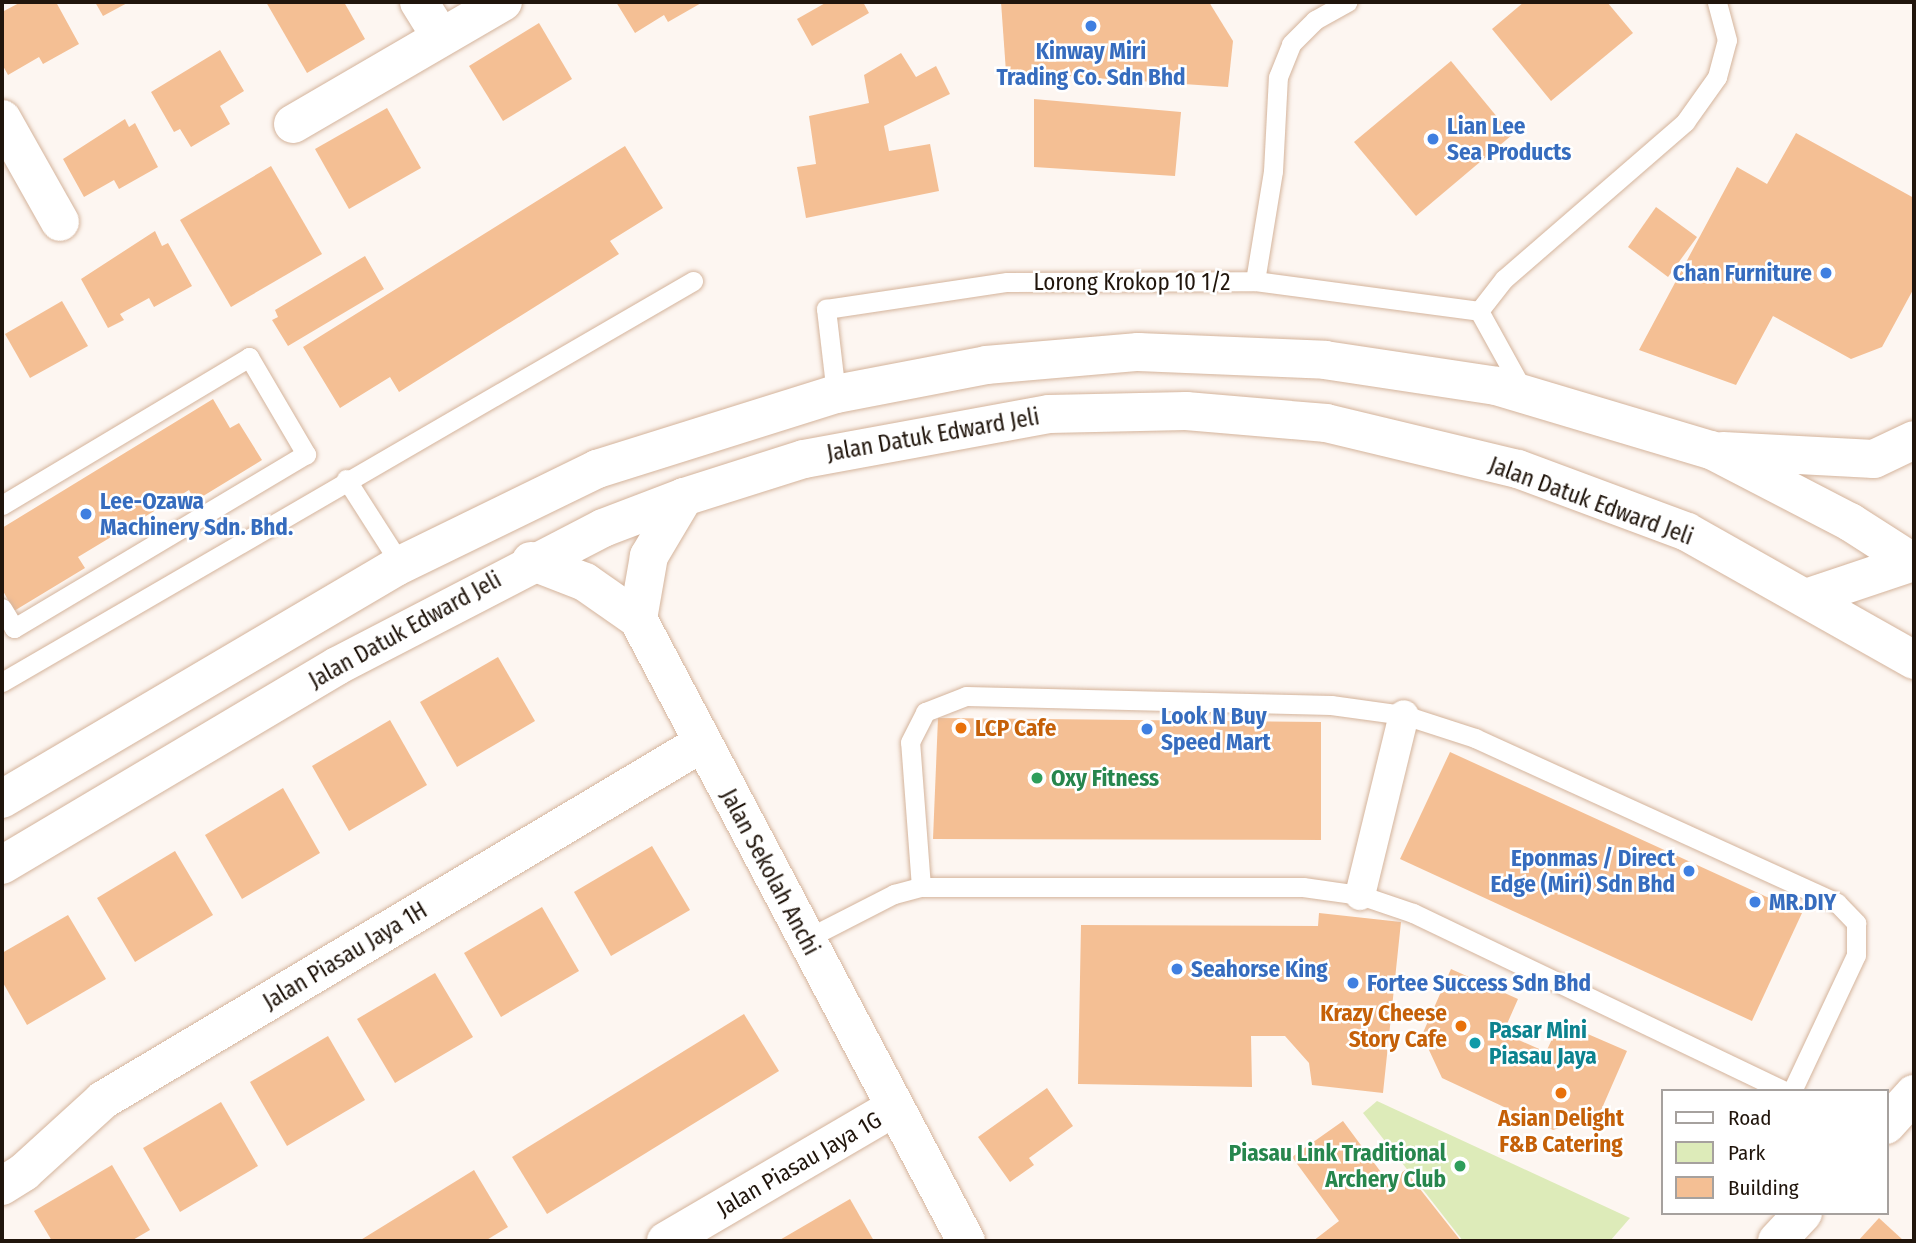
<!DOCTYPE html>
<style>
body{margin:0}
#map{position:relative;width:1916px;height:1243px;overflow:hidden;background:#fdf6f1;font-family:"Fira Sans Condensed",sans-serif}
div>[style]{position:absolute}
.green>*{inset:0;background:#ddebb9}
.building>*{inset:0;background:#f4bf94}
.roads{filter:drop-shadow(0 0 2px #d4b49c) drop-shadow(0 0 2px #d4b49c)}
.service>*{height:19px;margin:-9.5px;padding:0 9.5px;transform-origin:9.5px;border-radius:9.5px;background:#fff}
.pedestrian>*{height:30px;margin:-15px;padding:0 15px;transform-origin:15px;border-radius:15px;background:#fff}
.minor>*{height:38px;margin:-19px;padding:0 19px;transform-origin:19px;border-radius:19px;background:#fff}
.tertiary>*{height:38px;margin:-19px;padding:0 19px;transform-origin:19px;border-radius:19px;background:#fff}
.dots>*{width:19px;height:19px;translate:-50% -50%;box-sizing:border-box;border:4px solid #fff;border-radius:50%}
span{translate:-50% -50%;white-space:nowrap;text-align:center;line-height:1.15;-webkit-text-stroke:5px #fff;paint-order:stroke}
.shop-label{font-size:23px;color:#366cbe;font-weight:700}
.left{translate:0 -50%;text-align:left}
.right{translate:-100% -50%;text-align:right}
.street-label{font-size:23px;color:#20150c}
.food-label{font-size:23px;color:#c56008;font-weight:700}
.leisure-label{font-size:23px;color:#27864d;font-weight:700}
.culture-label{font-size:23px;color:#0d838f;font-weight:700}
.frame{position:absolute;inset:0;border:4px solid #20150c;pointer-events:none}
.legend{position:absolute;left:1661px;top:1089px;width:228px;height:126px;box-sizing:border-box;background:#fff;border:2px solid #a6a19e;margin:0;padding:9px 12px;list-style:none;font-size:21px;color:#20150c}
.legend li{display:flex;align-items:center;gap:14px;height:35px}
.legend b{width:35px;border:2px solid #a6a19e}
</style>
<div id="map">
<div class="green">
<i style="clip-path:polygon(1377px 1101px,1630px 1218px,1610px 1241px,1463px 1241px,1363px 1113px)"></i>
</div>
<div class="building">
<i style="clip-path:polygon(21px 2px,56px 2px,79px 44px,43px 64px,39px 57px,8px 75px,2px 64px,2px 12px)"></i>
<i style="clip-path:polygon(95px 2px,129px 2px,103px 16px)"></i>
<i style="clip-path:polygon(266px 2px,344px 2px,365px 39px,307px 73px)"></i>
<i style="clip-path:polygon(616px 2px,703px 2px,668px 22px,664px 15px,635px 33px)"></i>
<i style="clip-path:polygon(827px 2px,863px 2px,869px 13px,812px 46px,797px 19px)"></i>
<i style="clip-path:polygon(1001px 2px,1209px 2px,1233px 41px,1228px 87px,1006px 72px)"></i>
<i style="clip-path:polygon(1524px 2px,1607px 2px,1633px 33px,1551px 101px,1492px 29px)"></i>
<i style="clip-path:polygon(539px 23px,572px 79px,503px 121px,469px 66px)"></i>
<i style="clip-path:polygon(220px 50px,244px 91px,220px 106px,230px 124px,191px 147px,180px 129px,174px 132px,151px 92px)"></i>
<i style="clip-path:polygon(901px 53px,916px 77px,936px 66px,950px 94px,884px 126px,889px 151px,930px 144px,939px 191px,806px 218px,797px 167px,816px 164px,809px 116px,869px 103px,864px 75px)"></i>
<i style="clip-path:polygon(1451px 61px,1512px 135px,1416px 216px,1354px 142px)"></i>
<i style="clip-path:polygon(1034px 99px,1181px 112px,1175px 176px,1034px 167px)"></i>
<i style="clip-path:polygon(387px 108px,421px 168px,349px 209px,315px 149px)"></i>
<i style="clip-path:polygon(125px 119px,129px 127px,135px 123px,158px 167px,119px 189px,114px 180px,84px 197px,63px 159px)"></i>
<i style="clip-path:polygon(1796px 133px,1914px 198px,1914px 288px,1882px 347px,1851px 359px,1773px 316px,1736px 385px,1639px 350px,1737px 167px,1767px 184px)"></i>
<i style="clip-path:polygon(625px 146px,663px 208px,610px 241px,619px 254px,399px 392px,390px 377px,340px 408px,303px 347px)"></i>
<i style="clip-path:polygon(271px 166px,322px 254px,231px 307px,180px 220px)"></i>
<i style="clip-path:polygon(1656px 207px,1697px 237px,1668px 277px,1628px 247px)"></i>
<i style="clip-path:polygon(155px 231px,162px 246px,168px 243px,192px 286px,154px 307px,149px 298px,120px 314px,124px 320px,108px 328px,81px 279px)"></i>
<i style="clip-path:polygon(365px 256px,384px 289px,288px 346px,272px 320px,278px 317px,275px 310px)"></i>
<i style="clip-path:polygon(62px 301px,88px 346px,30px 378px,5px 334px)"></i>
<i style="clip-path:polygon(213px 399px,230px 428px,239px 423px,262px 460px,195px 501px,189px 490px,78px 557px,85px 568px,14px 611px,2px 589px,2px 528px)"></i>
<i style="clip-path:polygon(498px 657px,535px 721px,457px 767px,420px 702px)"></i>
<i style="clip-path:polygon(938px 718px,1321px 722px,1321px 840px,933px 839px)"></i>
<i style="clip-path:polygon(390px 720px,427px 785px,349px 831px,312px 766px)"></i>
<i style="clip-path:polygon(1450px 752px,1802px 913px,1752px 1021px,1400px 859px)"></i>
<i style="clip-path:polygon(283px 788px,320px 853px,242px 899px,205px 835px)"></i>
<i style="clip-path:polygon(652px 846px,690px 910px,611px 956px,574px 892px)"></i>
<i style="clip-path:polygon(175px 851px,213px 915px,135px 962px,97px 898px)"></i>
<i style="clip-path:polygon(542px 907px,579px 971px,501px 1017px,464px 953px)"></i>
<i style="clip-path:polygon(1319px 913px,1401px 922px,1383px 1093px,1312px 1085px,1309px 1063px,1285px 1036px,1251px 1036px,1252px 1087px,1078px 1084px,1081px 925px,1318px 926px)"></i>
<i style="clip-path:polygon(68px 915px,106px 979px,27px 1025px,2px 981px,2px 953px)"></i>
<i style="clip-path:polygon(1451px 969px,1518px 999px,1503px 1033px,1546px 1052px,1560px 1022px,1627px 1051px,1599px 1115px,1553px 1130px,1442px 1078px,1422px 1035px)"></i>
<i style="clip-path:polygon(435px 973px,473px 1037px,395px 1083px,357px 1019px)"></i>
<i style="clip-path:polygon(744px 1014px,779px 1071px,547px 1214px,512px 1157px)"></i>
<i style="clip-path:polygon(328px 1036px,365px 1100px,287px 1146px,250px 1082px)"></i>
<i style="clip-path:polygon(1047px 1088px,1073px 1126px,1029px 1158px,1034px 1165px,1010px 1182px,978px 1137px)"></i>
<i style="clip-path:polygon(221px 1102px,258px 1166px,180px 1212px,143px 1148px)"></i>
<i style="clip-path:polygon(1343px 1121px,1389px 1183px,1405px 1170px,1461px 1241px,1313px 1241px,1339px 1221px,1292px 1157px)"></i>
<i style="clip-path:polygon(112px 1165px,150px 1230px,131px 1241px,52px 1241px,34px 1211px)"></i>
<i style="clip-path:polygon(474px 1170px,508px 1227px,485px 1241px,359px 1241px)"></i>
<i style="clip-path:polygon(850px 1199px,874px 1241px,778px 1241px)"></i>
<i style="clip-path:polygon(1879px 1218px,1904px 1241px,1858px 1241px)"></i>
</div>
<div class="roads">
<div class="service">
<i style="left:1255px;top:281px;width:226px;rotate:7.6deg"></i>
<i style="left:836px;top:394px;width:86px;rotate:-96.7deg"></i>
<i style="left:826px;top:309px;width:183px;rotate:-8.5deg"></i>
<i style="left:1007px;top:282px;width:248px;rotate:-0.2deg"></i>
<i style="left:1255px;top:281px;width:111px;rotate:-80.7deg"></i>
<i style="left:1273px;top:171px;width:94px;rotate:-87deg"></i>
<i style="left:1278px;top:77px;width:35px;rotate:-68deg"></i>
<i style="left:1291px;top:44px;width:34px;rotate:-45deg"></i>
<i style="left:1315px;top:20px;width:37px;rotate:-29deg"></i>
<i style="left:1525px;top:394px;width:95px;rotate:-119deg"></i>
<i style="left:1479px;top:311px;width:41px;rotate:-52deg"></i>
<i style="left:1504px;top:279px;width:240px;rotate:-40.9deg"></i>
<i style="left:1685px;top:122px;width:55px;rotate:-54.6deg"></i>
<i style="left:1717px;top:77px;width:38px;rotate:-75deg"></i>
<i style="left:1727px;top:40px;width:39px;rotate:-105deg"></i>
<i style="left:346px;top:479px;width:102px;rotate:57.4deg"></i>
<i style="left:2px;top:505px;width:288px;rotate:-30.9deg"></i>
<i style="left:249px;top:357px;width:113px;rotate:59.6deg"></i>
<i style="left:306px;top:454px;width:340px;rotate:149.2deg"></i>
<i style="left:14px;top:628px;width:23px;rotate:-121deg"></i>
<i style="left:2px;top:682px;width:799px;rotate:-30.13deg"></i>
<i style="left:921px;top:887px;width:145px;rotate:-94.3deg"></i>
<i style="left:910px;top:742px;width:34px;rotate:-63deg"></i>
<i style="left:925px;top:712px;width:44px;rotate:-21.3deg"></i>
<i style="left:966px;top:696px;width:365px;rotate:1.4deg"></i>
<i style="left:1331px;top:705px;width:74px;rotate:7.8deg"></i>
<i style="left:1404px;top:715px;width:75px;rotate:17.9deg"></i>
<i style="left:1475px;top:738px;width:398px;rotate:24.5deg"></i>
<i style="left:1837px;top:903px;width:28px;rotate:46deg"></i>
<i style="left:1856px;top:923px;width:32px;rotate:90deg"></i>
<i style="left:1856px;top:955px;width:150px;rotate:115.2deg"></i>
<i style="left:806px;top:939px;width:99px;rotate:-27.1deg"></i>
<i style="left:894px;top:894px;width:28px;rotate:-15deg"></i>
<i style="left:921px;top:887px;width:382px"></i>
<i style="left:1303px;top:887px;width:58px;rotate:8deg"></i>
<i style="left:1360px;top:895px;width:56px;rotate:18.8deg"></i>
<i style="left:1413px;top:913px;width:412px;rotate:25.6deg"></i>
</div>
<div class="pedestrian">
<i style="left:1360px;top:895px;width:185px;rotate:-76.3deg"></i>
</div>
<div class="minor">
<i style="left:419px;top:2px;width:39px;rotate:58deg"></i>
<i style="left:2px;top:119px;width:118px;rotate:60.6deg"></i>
<i style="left:293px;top:124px;width:243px;rotate:-30.2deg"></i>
<i style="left:684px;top:497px;width:69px;rotate:120.7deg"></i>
<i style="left:649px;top:556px;width:64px;rotate:99.9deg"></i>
<i style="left:638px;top:619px;width:703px;rotate:62.2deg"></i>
<i style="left:531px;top:561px;width:58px;rotate:21.3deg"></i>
<i style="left:585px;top:582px;width:65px;rotate:34.9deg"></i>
<i style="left:1886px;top:1125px;width:42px;rotate:-47.9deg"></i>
<i style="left:2px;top:1186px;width:26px;rotate:-32deg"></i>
<i style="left:24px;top:1172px;width:107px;rotate:-42.3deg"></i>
<i style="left:103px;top:1100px;width:697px;rotate:-30.79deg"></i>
<i style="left:666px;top:1241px;width:265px;rotate:-30.3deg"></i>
<i style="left:1777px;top:1241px;width:38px;rotate:-47deg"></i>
</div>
<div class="tertiary">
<i style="left:1723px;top:451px;width:151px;rotate:3deg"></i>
<i style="left:1874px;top:459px;width:44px;rotate:-25.4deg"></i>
<i style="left:1806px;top:598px;width:113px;rotate:-18.6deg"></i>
<i style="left:2px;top:799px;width:457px;rotate:-30.5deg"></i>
<i style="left:396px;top:567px;width:224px;rotate:-26deg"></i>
<i style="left:597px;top:469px;width:250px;rotate:-17.4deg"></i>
<i style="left:836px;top:394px;width:153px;rotate:-10.9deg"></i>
<i style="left:986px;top:365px;width:153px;rotate:-4.9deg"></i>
<i style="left:1138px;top:352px;width:187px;rotate:2.4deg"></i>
<i style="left:1325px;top:360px;width:173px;rotate:8.6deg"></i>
<i style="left:1496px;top:386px;width:224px;rotate:16.6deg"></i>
<i style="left:1711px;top:450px;width:157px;rotate:27.4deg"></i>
<i style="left:1850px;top:522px;width:76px;rotate:32.6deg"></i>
<i style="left:2px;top:865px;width:390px;rotate:-30.7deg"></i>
<i style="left:337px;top:666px;width:300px;rotate:-27.4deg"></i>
<i style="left:603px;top:528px;width:87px;rotate:-20.9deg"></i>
<i style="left:684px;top:497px;width:126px;rotate:-17.6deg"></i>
<i style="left:804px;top:459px;width:249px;rotate:-10.4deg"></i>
<i style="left:1049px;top:414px;width:137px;rotate:-1.3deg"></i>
<i style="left:1186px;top:411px;width:141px;rotate:4.9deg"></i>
<i style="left:1326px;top:423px;width:197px;rotate:13.5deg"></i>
<i style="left:1518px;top:469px;width:180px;rotate:20.4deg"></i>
<i style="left:1687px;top:532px;width:261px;rotate:29.4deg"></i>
</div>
</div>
<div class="dots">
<i style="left:1091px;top:26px;background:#3f7fe0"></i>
<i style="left:1433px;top:139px;background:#3f7fe0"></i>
<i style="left:1826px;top:273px;background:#3f7fe0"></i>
<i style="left:86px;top:514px;background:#3f7fe0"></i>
<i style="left:961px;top:728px;background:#e8710a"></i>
<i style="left:1147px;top:729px;background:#3f7fe0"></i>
<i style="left:1037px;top:778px;background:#2e9e5b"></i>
<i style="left:1689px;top:871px;background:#3f7fe0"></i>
<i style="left:1755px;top:902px;background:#3f7fe0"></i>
<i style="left:1177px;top:969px;background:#3f7fe0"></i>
<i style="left:1353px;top:983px;background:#3f7fe0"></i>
<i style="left:1461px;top:1026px;background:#e8710a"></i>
<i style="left:1475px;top:1043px;background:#0f9aa8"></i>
<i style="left:1561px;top:1093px;background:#e8710a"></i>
<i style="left:1460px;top:1166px;background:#2e9e5b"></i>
</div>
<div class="shop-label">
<span style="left:1091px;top:64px">Kinway Miri<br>Trading Co. Sdn Bhd</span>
<span class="left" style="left:1447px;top:139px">Lian Lee<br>Sea Products</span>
<span class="right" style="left:1812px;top:273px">Chan Furniture</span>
<span class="left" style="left:100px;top:514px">Lee-Ozawa<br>Machinery Sdn. Bhd.</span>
<span class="left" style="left:1161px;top:729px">Look N Buy<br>Speed Mart</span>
<span class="right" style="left:1675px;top:871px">Eponmas / Direct<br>Edge (Miri) Sdn Bhd</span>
<span class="left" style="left:1769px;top:902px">MR.DIY</span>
<span class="left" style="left:1191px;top:969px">Seahorse King</span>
<span class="left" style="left:1367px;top:983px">Fortee Success Sdn Bhd</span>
</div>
<div class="street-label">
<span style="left:1132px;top:282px">Lorong Krokop 10 1/2</span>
<span style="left:933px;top:435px;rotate:-10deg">Jalan Datuk Edward Jeli</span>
<span style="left:1591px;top:501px;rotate:20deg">Jalan Datuk Edward Jeli</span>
<span style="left:405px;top:630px;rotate:-29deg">Jalan Datuk Edward Jeli</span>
<span style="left:770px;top:872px;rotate:62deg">Jalan Sekolah Anchi</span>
<span style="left:345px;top:956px;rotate:-31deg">Jalan Piasau Jaya 1H</span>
<span style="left:799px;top:1164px;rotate:-30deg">Jalan Piasau Jaya 1G</span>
</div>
<div class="food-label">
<span class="left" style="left:975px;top:728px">LCP Cafe</span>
<span class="right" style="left:1447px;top:1026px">Krazy Cheese<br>Story Cafe</span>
<span style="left:1561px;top:1131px">Asian Delight<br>F&amp;B Catering</span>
</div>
<div class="leisure-label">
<span class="left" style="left:1051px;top:778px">Oxy Fitness</span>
<span class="right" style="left:1446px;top:1166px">Piasau Link Traditional<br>Archery Club</span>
</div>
<div class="culture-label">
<span class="left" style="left:1489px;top:1043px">Pasar Mini<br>Piasau Jaya</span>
</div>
<div class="frame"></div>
<ul class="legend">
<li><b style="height:9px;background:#fff"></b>Road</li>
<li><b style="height:19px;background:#ddebb9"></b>Park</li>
<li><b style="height:19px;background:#f4bf94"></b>Building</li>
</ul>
</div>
